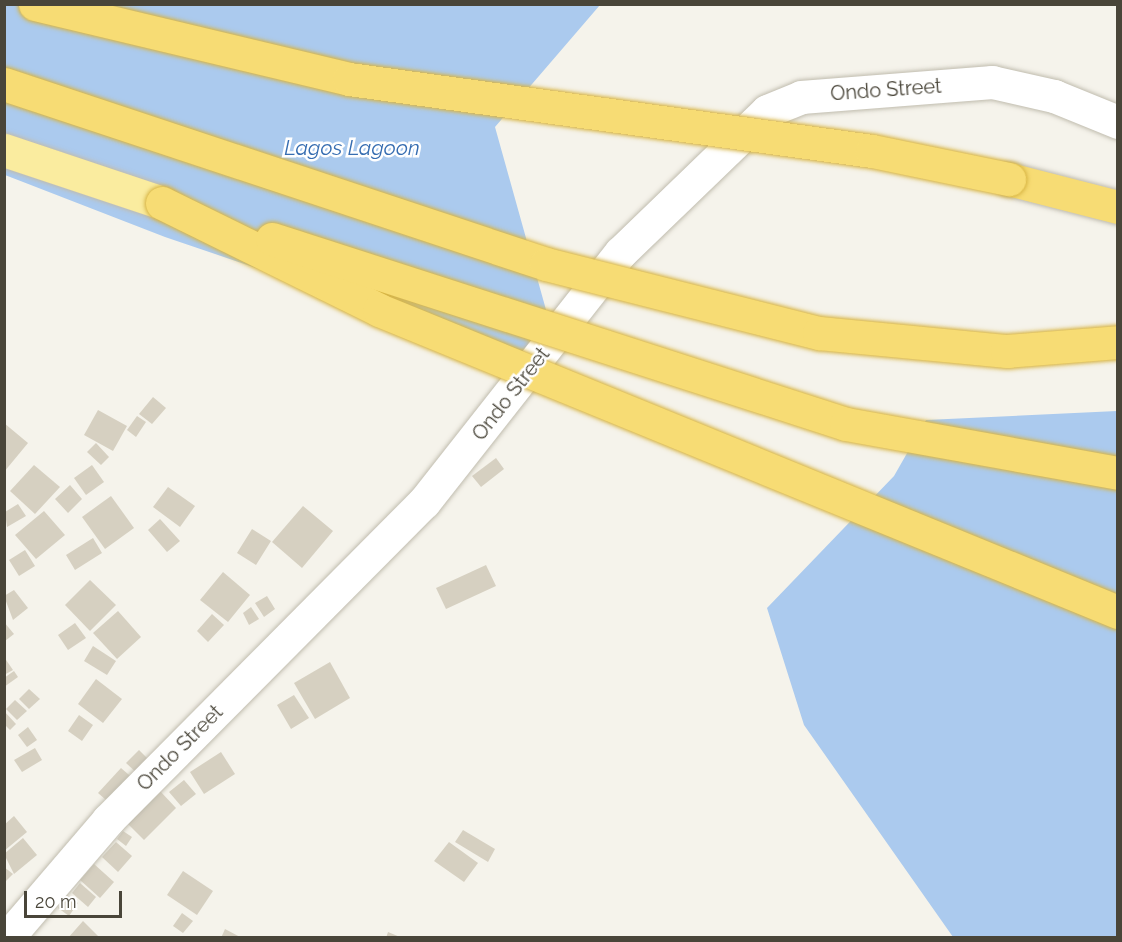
<!DOCTYPE html>
<style>
body{margin:0}
#map{position:relative;width:1122px;height:942px;overflow:hidden;background:#f5f3eb;font-family:Raleway,sans-serif}
div>[style]{position:absolute}
.water>*{inset:0;background:#abcaee}
.building>*{inset:0;background:#d6d0c1}
.roads{filter:drop-shadow(0 0 2px #c0bcae) drop-shadow(0 0 2px #c0bcae)}
.street>*{height:33px;margin:-16.5px;padding:0 16.5px;transform-origin:16.5px;border-radius:16.5px;background:#fff}
.primary>*{height:33px;margin:-16.5px;padding:0 16.5px;transform-origin:16.5px;border-radius:16.5px;background:#faec9f}
.highway>*{height:33px;margin:-16.5px;padding:0 16.5px;transform-origin:16.5px;border-radius:16.5px;background:#f7dc74}
.bridges{filter:drop-shadow(0 0 2px #d7b443) drop-shadow(0 0 2px #d7b443)}
.highway-bridge>*{height:33px;margin:-16.5px;padding:0 16.5px;transform-origin:16.5px;border-radius:16.5px;background:#f7dc74}
span{translate:-50% -50%;white-space:nowrap;text-align:center;line-height:1.15;-webkit-text-stroke:5px #fff;paint-order:stroke}
.street-label{font-size:20px;color:#494539}
.water-label{font-size:21px;color:#366db1;font-style:italic}
.frame{position:absolute;inset:0;border:6px solid #494539;pointer-events:none}
.scale{position:absolute;left:24px;top:891px;width:98px;height:27px;box-sizing:border-box;border:3px solid #494539;border-top:0;padding-left:8px;font-size:18px;line-height:21px;white-space:nowrap;color:#494539;-webkit-text-stroke:4px #fff;paint-order:stroke}
</style>
<div id="map">
<div class="water">
<i style="clip-path:polygon(4px 5px,600px 5px,495px 127px,555px 342px,554px 369px,165px 237px,5px 175px)"></i>
<i style="clip-path:polygon(1117px 411px,1117px 937px,953px 937px,804px 725px,767px 608px,894px 476px,926px 420px)"></i>
</div>
<div class="building">
<i style="clip-path:polygon(153px 397px,166px 408px,152px 424px,139px 414px)"></i>
<i style="clip-path:polygon(98px 410px,127px 426px,113px 451px,84px 435px)"></i>
<i style="clip-path:polygon(137px 416px,146px 422px,136px 437px,127px 430px)"></i>
<i style="clip-path:polygon(4px 423px,28px 443px,4px 472px)"></i>
<i style="clip-path:polygon(96px 443px,109px 457px,101px 465px,87px 452px)"></i>
<i style="clip-path:polygon(496px 458px,504px 469px,481px 487px,472px 476px)"></i>
<i style="clip-path:polygon(34px 465px,60px 487px,35px 514px,10px 491px)"></i>
<i style="clip-path:polygon(92px 465px,104px 482px,86px 495px,74px 478px)"></i>
<i style="clip-path:polygon(70px 485px,82px 499px,68px 513px,55px 499px)"></i>
<i style="clip-path:polygon(168px 487px,195px 506px,180px 527px,153px 507px)"></i>
<i style="clip-path:polygon(111px 496px,134px 528px,105px 549px,82px 517px)"></i>
<i style="clip-path:polygon(18px 504px,26px 516px,7px 527px,5px 512px)"></i>
<i style="clip-path:polygon(303px 506px,333px 531px,302px 568px,272px 542px)"></i>
<i style="clip-path:polygon(44px 511px,65px 535px,36px 559px,15px 535px)"></i>
<i style="clip-path:polygon(160px 519px,180px 541px,167px 552px,148px 530px)"></i>
<i style="clip-path:polygon(252px 529px,271px 541px,256px 565px,237px 553px)"></i>
<i style="clip-path:polygon(93px 538px,102px 553px,75px 570px,66px 555px)"></i>
<i style="clip-path:polygon(25px 550px,35px 566px,19px 576px,9px 560px)"></i>
<i style="clip-path:polygon(486px 565px,496px 586px,446px 609px,436px 588px)"></i>
<i style="clip-path:polygon(223px 572px,250px 595px,228px 622px,200px 600px)"></i>
<i style="clip-path:polygon(90px 580px,116px 605px,90px 631px,65px 605px)"></i>
<i style="clip-path:polygon(14px 590px,28px 608px,13px 620px,4px 596px)"></i>
<i style="clip-path:polygon(267px 596px,275px 609px,264px 617px,255px 603px)"></i>
<i style="clip-path:polygon(251px 607px,259px 619px,249px 625px,243px 613px)"></i>
<i style="clip-path:polygon(118px 611px,141px 637px,117px 659px,93px 633px)"></i>
<i style="clip-path:polygon(212px 614px,224px 625px,208px 642px,197px 631px)"></i>
<i style="clip-path:polygon(4px 622px,14px 634px,5px 641px,4px 640px)"></i>
<i style="clip-path:polygon(75px 623px,86px 638px,68px 650px,58px 635px)"></i>
<i style="clip-path:polygon(93px 646px,116px 661px,107px 675px,84px 661px)"></i>
<i style="clip-path:polygon(4px 657px,13px 670px,4px 675px)"></i>
<i style="clip-path:polygon(330px 662px,350px 698px,315px 719px,294px 683px)"></i>
<i style="clip-path:polygon(14px 671px,18px 677px,4px 687px,4px 678px)"></i>
<i style="clip-path:polygon(96px 679px,122px 699px,103px 723px,78px 704px)"></i>
<i style="clip-path:polygon(29px 689px,40px 699px,29px 709px,19px 699px)"></i>
<i style="clip-path:polygon(294px 695px,309px 718px,291px 729px,277px 705px)"></i>
<i style="clip-path:polygon(15px 700px,27px 711px,17px 720px,6px 709px)"></i>
<i style="clip-path:polygon(4px 711px,16px 724px,10px 730px,4px 724px)"></i>
<i style="clip-path:polygon(79px 715px,93px 725px,82px 741px,68px 731px)"></i>
<i style="clip-path:polygon(28px 727px,37px 740px,27px 747px,18px 735px)"></i>
<i style="clip-path:polygon(35px 748px,42px 760px,22px 772px,14px 760px)"></i>
<i style="clip-path:polygon(139px 750px,152px 763px,139px 775px,126px 763px)"></i>
<i style="clip-path:polygon(221px 752px,235px 774px,204px 794px,190px 772px)"></i>
<i style="clip-path:polygon(121px 768px,136px 781px,113px 806px,98px 793px)"></i>
<i style="clip-path:polygon(184px 780px,196px 794px,181px 806px,169px 792px)"></i>
<i style="clip-path:polygon(160px 791px,176px 808px,144px 840px,127px 823px)"></i>
<i style="clip-path:polygon(14px 816px,27px 832px,4px 851px,4px 825px)"></i>
<i style="clip-path:polygon(463px 830px,495px 849px,488px 862px,455px 842px)"></i>
<i style="clip-path:polygon(123px 831px,132px 837px,126px 846px,117px 839px)"></i>
<i style="clip-path:polygon(23px 838px,37px 855px,14px 874px,4px 854px)"></i>
<i style="clip-path:polygon(116px 842px,132px 856px,118px 872px,102px 857px)"></i>
<i style="clip-path:polygon(449px 842px,478px 863px,464px 882px,434px 861px)"></i>
<i style="clip-path:polygon(94px 864px,114px 882px,100px 898px,80px 880px)"></i>
<i style="clip-path:polygon(4px 867px,13px 874px,4px 883px)"></i>
<i style="clip-path:polygon(183px 871px,213px 891px,197px 915px,167px 895px)"></i>
<i style="clip-path:polygon(80px 883px,96px 897px,88px 907px,72px 893px)"></i>
<i style="clip-path:polygon(67px 895px,78px 903px,69px 916px,58px 908px)"></i>
<i style="clip-path:polygon(182px 913px,193px 921px,183px 933px,173px 926px)"></i>
<i style="clip-path:polygon(83px 921px,100px 938px,68px 938px)"></i>
<i style="clip-path:polygon(225px 929px,242px 938px,221px 938px)"></i>
<i style="clip-path:polygon(388px 932px,400px 937px,400px 938px,386px 938px)"></i>
</div>
<div class="roads">
<div class="street">
<i style="left:7px;top:938px;width:155px;rotate:-49.4deg"></i>
<i style="left:108px;top:820px;width:448px;rotate:-45.2deg"></i>
<i style="left:424px;top:502px;width:317px;rotate:-51.8deg"></i>
<i style="left:620px;top:253px;width:204px;rotate:-44deg"></i>
<i style="left:767px;top:111px;width:37px;rotate:-22deg"></i>
<i style="left:801px;top:97px;width:192px;rotate:-4.5deg"></i>
<i style="left:992px;top:82px;width:64px;rotate:12.7deg"></i>
<i style="left:1054px;top:96px;width:69px;rotate:22.1deg"></i>
</div>
<div class="primary">
<i style="left:4px;top:150px;width:167px;rotate:18.5deg"></i>
</div>
<div class="highway">
<i style="left:1009px;top:179px;width:113px;rotate:14.4deg"></i>
</div>
</div>
<div class="bridges">
<div class="highway-bridge">
<i style="left:35px;top:4px;width:323px;rotate:13.4deg"></i>
<i style="left:349px;top:79px;width:528px;rotate:7.84deg"></i>
<i style="left:872px;top:151px;width:140px;rotate:11.6deg"></i>
<i style="left:4px;top:84px;width:571px;rotate:18.37deg"></i>
<i style="left:546px;top:264px;width:282px;rotate:14.2deg"></i>
<i style="left:819px;top:333px;width:189px;rotate:5.5deg"></i>
<i style="left:1007px;top:351px;width:111px;rotate:-4.6deg"></i>
<i style="left:162px;top:203px;width:242px;rotate:26.2deg"></i>
<i style="left:379px;top:310px;width:798px;rotate:22.23deg"></i>
<i style="left:272px;top:239px;width:603px;rotate:17.86deg"></i>
<i style="left:846px;top:424px;width:276px;rotate:10.2deg"></i>
</div>
</div>
<div class="street-label">
<span style="left:886px;top:90px;rotate:-4deg">Ondo Street</span>
<span style="left:511px;top:394px;rotate:-52deg">Ondo Street</span>
<span style="left:180px;top:748px;rotate:-45deg">Ondo Street</span>
</div>
<div class="water-label">
<span style="left:352px;top:148px">Lagos Lagoon</span>
</div>
<div class="frame"></div>
<div class="scale">20 m</div>
</div>
